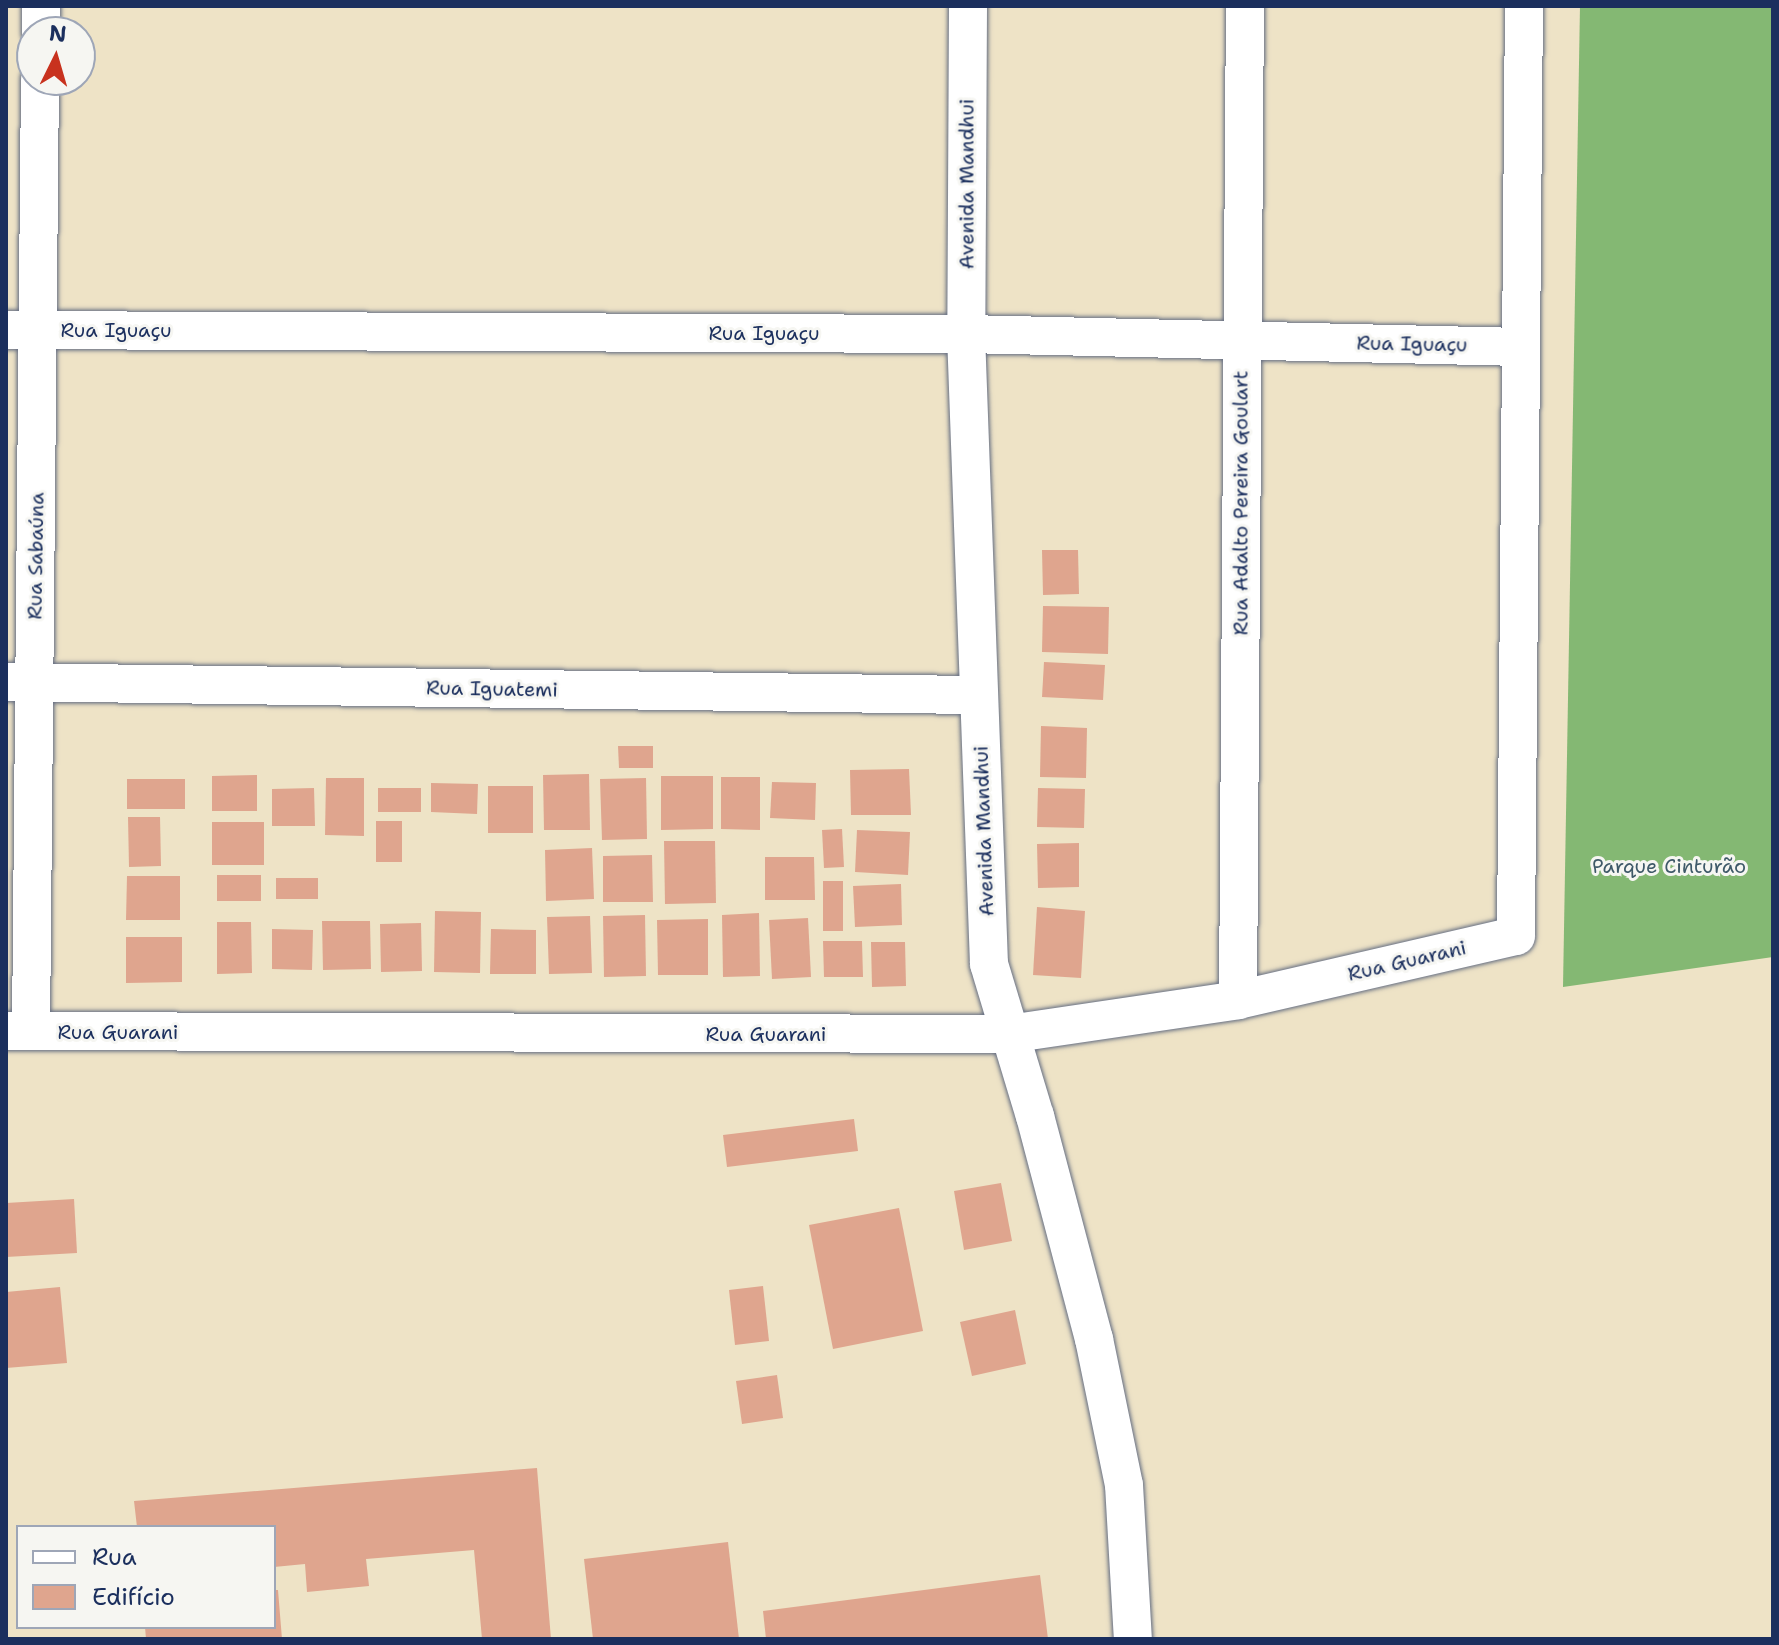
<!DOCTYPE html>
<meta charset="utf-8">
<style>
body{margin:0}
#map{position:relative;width:1779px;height:1645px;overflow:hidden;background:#eee3c6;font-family:"Shantell Sans",sans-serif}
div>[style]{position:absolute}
.forest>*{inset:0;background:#84b873}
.building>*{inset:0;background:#dfa58e}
.roads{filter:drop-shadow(0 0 2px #656e82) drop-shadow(0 0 2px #656e82)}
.minor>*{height:38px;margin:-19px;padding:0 19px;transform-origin:19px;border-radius:19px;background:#fff}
span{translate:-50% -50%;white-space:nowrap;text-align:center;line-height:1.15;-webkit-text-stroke:6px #f6f6f2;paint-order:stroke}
.street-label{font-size:20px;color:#1b2f5e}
.park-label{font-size:20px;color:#3e5968}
.frame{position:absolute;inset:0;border:8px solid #1b2f5e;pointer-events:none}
.legend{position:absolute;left:16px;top:1525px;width:260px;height:104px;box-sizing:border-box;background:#f6f6f2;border:2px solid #9ea6b7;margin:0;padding:10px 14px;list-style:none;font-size:24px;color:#1b2f5e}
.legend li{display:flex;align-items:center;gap:16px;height:40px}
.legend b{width:40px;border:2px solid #9ea6b7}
.north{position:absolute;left:16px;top:16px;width:80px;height:80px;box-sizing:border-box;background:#f6f6f2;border:2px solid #9ea6b7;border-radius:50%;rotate:5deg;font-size:22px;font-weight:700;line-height:32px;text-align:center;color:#1b2f5e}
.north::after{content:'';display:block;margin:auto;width:28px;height:36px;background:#c8321e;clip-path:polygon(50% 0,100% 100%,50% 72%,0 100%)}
</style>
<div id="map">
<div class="forest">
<i style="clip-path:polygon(1580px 6px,1773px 6px,1773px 957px,1563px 987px)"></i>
</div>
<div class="building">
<i style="clip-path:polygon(1042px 550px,1078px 550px,1079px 594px,1043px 595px)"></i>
<i style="clip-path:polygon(1043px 606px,1109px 607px,1108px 654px,1042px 652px)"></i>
<i style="clip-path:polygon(1044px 662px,1105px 665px,1103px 700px,1042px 697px)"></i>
<i style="clip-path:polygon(1041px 726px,1087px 728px,1086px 778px,1040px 777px)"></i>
<i style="clip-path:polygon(618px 746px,653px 746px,653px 768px,619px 768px)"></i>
<i style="clip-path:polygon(909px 769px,911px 815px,851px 815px,850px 770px)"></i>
<i style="clip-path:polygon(589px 774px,590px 830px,544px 830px,543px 775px)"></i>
<i style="clip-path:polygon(257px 775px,257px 811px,212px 811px,212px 776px)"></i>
<i style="clip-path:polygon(661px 776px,713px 776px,713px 829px,661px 830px)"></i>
<i style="clip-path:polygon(721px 777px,760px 777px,760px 830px,721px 829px)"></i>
<i style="clip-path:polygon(326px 778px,364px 778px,364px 836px,325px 835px)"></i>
<i style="clip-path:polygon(646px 778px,647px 839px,602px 840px,600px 779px)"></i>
<i style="clip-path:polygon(127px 779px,185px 779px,185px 809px,127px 809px)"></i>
<i style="clip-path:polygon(772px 782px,816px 783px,815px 820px,770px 818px)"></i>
<i style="clip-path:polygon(431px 783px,478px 784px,477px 814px,431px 812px)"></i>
<i style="clip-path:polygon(488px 786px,533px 786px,533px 833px,488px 833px)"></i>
<i style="clip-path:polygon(314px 788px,315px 826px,272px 826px,272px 789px)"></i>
<i style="clip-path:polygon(378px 788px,421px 788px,421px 812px,378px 812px)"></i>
<i style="clip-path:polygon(1038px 788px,1085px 789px,1084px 828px,1037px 827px)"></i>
<i style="clip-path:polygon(128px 817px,160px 817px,161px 866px,129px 867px)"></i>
<i style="clip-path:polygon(376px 821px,402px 821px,402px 862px,376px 862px)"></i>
<i style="clip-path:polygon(212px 822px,264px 822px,264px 865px,212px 865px)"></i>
<i style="clip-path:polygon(842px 829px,844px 867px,824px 868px,822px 830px)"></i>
<i style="clip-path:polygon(857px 830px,910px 832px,908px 875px,855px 872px)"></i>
<i style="clip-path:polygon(664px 841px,715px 841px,716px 903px,665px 904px)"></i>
<i style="clip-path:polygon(1079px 843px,1079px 887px,1038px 888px,1037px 844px)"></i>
<i style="clip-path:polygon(592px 848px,594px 899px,546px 901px,545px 850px)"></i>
<i style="clip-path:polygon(652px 855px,653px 902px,603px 902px,603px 856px)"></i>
<i style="clip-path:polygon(765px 857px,814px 857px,815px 900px,765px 900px)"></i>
<i style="clip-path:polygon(217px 875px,261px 875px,261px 901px,217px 901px)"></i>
<i style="clip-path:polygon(127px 876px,180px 876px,180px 920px,126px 920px)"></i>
<i style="clip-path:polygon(276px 878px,318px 878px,318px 899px,276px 899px)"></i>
<i style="clip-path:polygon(823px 881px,843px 881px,843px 931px,823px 931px)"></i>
<i style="clip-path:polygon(901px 884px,902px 925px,855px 927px,853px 886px)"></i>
<i style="clip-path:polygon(1037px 907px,1085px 911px,1081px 978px,1033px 975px)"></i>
<i style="clip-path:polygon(435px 911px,481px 912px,480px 973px,434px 972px)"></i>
<i style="clip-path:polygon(759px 913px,760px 976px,723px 977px,722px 915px)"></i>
<i style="clip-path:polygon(645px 915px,646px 976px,604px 977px,603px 916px)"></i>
<i style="clip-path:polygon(590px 916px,592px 973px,549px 974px,547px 917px)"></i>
<i style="clip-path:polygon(808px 918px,811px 977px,772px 979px,769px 920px)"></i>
<i style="clip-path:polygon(708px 919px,708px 975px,658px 975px,657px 920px)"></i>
<i style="clip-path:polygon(322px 921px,370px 921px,371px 969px,323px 970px)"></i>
<i style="clip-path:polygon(217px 922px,251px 922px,252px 973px,217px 974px)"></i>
<i style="clip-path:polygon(421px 923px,422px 971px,381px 972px,380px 924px)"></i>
<i style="clip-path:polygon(272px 929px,313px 930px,312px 970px,272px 969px)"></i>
<i style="clip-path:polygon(491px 929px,536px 930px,536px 974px,490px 974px)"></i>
<i style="clip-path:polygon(126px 937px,182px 937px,182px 982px,126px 983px)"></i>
<i style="clip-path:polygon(823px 941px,862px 941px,863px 977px,824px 977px)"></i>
<i style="clip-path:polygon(871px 942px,905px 942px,906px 986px,872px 987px)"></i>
<i style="clip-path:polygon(854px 1119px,858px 1151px,727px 1167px,723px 1135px)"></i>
<i style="clip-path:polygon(1001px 1183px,1012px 1241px,964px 1250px,954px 1191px)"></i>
<i style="clip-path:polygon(74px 1199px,77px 1253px,6px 1257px,6px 1203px)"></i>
<i style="clip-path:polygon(899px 1208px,923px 1331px,833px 1349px,809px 1225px)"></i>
<i style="clip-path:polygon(763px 1286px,769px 1341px,735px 1345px,729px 1290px)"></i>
<i style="clip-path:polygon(60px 1287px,67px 1363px,6px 1368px,6px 1292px)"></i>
<i style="clip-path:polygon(1015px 1310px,1026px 1364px,972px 1376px,960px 1322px)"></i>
<i style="clip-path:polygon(777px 1375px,783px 1418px,742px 1424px,736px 1381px)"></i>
<i style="clip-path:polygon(537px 1468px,551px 1639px,482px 1639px,474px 1550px,366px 1559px,369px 1586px,307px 1592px,305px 1564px,274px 1567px,274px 1527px,137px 1527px,134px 1501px)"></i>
<i style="clip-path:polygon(728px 1542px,739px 1639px,593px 1639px,584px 1559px)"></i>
<i style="clip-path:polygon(1040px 1575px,1048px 1639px,766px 1639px,763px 1611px)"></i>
<i style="clip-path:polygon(274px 1590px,278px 1590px,282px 1639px,146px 1639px,145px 1627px,274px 1627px)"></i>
</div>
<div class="roads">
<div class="minor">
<i style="left:968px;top:6px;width:328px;rotate:90.3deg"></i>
<i style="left:966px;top:334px;width:630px;rotate:87.91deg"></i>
<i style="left:989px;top:964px;width:159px;rotate:73.2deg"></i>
<i style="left:1035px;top:1116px;width:231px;rotate:75.2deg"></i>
<i style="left:1094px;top:1339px;width:149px;rotate:78.4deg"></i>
<i style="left:1124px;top:1485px;width:154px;rotate:86.7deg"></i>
<i style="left:41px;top:32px;width:26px;rotate:-90deg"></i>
<i style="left:6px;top:330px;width:960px;rotate:0.24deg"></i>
<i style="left:966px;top:334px;width:555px;rotate:1.34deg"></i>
<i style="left:6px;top:682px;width:972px;rotate:0.77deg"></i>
<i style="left:1238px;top:1000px;width:994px;rotate:-89.6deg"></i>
<i style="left:6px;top:1031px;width:1003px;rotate:0.17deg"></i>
<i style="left:1009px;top:1034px;width:232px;rotate:-8.4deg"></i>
<i style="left:1238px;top:1000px;width:285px;rotate:-13deg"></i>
<i style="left:1516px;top:936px;width:930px;rotate:-89.51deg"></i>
<i style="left:31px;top:1031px;width:951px;rotate:-89.46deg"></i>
</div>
</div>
<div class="street-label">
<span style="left:967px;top:184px;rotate:-90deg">Avenida Mandhui</span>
<span style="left:116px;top:330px">Rua Iguaçu</span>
<span style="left:764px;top:333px">Rua Iguaçu</span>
<span style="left:1412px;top:344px;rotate:1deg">Rua Iguaçu</span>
<span style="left:1241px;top:503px;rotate:-90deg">Rua Adalto Pereira Goulart</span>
<span style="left:36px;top:556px;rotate:-89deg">Rua Sabaúna</span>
<span style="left:492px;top:689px;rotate:1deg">Rua Iguatemi</span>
<span style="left:984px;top:831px;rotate:-92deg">Avenida Mandhui</span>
<span style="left:1407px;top:961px;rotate:-13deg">Rua Guarani</span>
<span style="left:118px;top:1032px">Rua Guarani</span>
<span style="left:766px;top:1034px">Rua Guarani</span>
</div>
<div class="park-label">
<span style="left:1669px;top:866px">Parque Cinturão</span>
</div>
<div class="frame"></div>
<ul class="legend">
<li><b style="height:10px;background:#fff"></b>Rua</li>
<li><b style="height:22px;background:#dfa58e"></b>Edifício</li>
</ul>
<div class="north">N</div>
</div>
